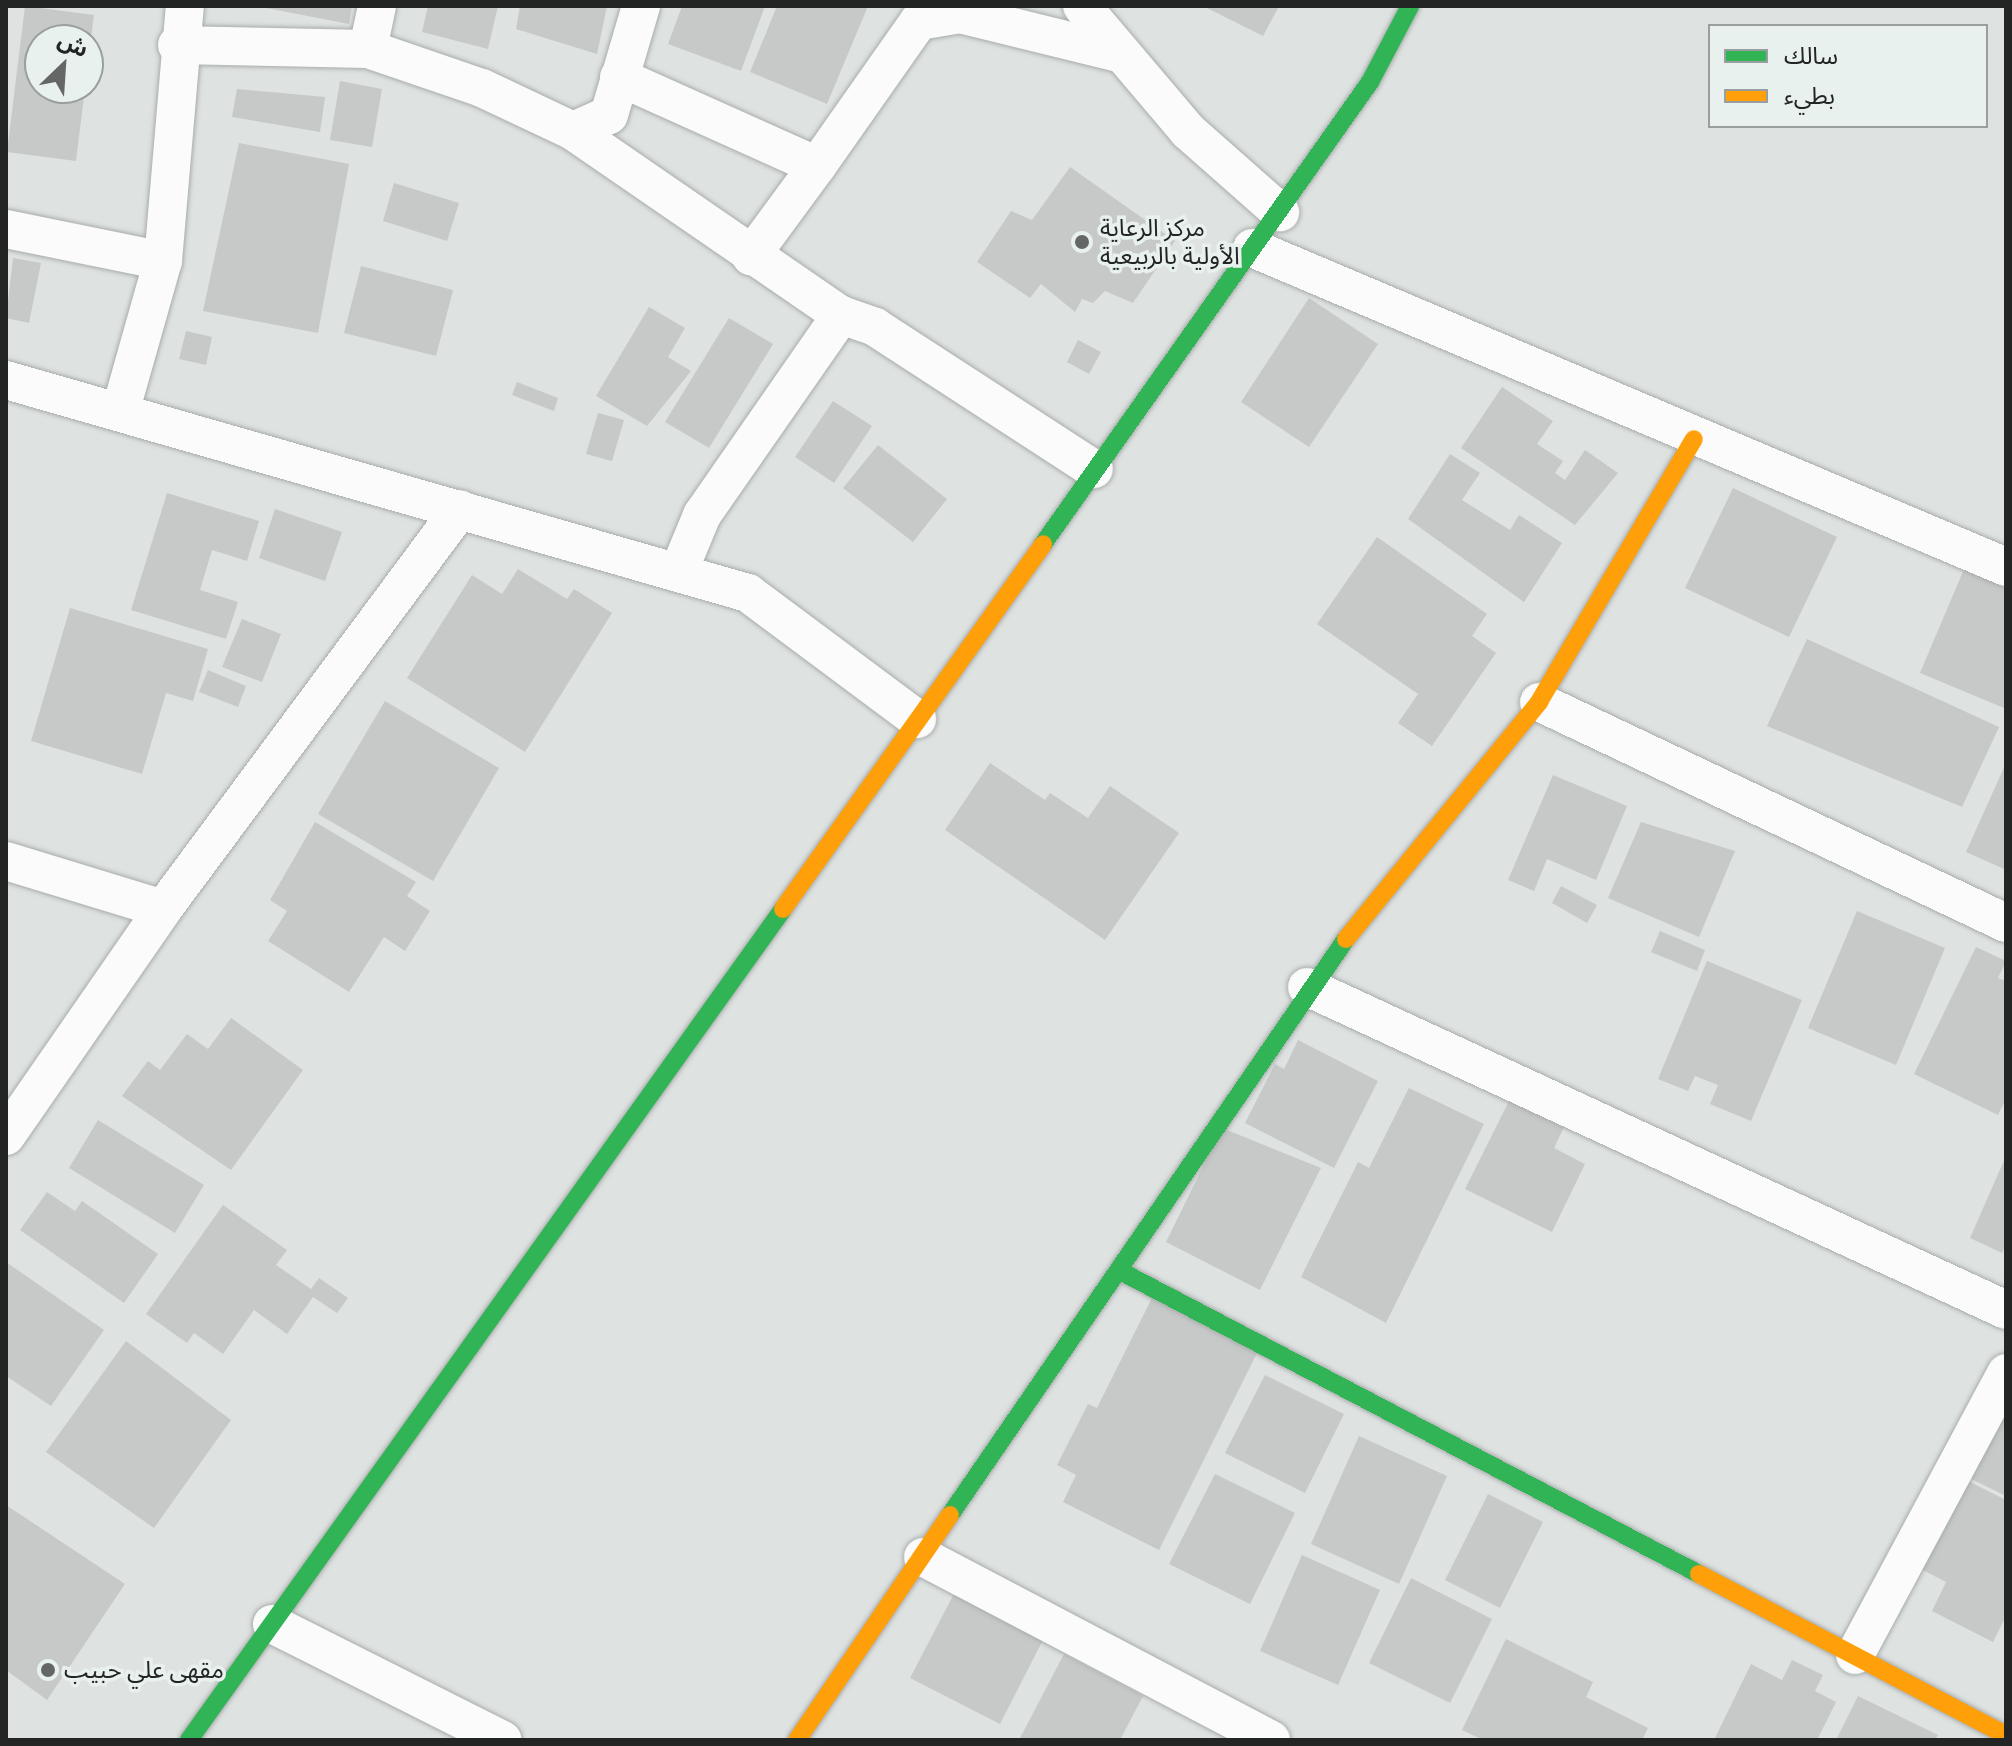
<!DOCTYPE html>
<meta charset="utf-8">
<style>
body{margin:0}
#map{position:relative;width:2012px;height:1746px;overflow:hidden;background:#dee2e1;font-family:"Archivo Narrow","Noto Sans Arabic",sans-serif}
div>[style]{position:absolute}
.building>*{inset:0;background:#c6c9c8}
.roads{filter:drop-shadow(0 0 2px #a8acab) drop-shadow(0 0 2px #a8acab)}
.street>*{height:38px;margin:-19px;padding:0 19px;transform-origin:19px;border-radius:19px;background:#fafbfa}
.fast>*{height:18px;margin:-9px;padding:0 9px;transform-origin:9px;border-radius:9px;background:#30b455}
.slow>*{height:18px;margin:-9px;padding:0 9px;transform-origin:9px;border-radius:9px;background:#ff9f0a}
.dots>*{width:22px;height:22px;translate:-50% -50%;box-sizing:border-box;border:4px solid #e9f1ef;border-radius:50%}
span{translate:-50% -50%;white-space:nowrap;text-align:center;line-height:1.15;-webkit-text-stroke:7px #e9f1ef;paint-order:stroke}
.poi-label{font-size:24px;color:#222524}
.left{translate:0 -50%;text-align:left}
.frame{position:absolute;inset:0;border:8px solid #222524;pointer-events:none}
.legend{position:absolute;left:1708px;top:24px;width:280px;height:104px;box-sizing:border-box;background:#e9f1ef;border:2px solid #999f9e;margin:0;padding:10px 14px;list-style:none;font-size:24px;color:#222524}
.legend li{display:flex;align-items:center;gap:16px;height:40px}
.legend b{width:40px;border:2px solid #999f9e}
.north{position:absolute;left:24px;top:24px;width:80px;height:80px;box-sizing:border-box;background:#e9f1ef;border:2px solid #999f9e;border-radius:50%;rotate:25deg;font-size:22px;font-weight:700;line-height:32px;text-align:center;color:#222524}
.north::after{content:'';display:block;margin:auto;width:28px;height:36px;background:#646766;clip-path:polygon(50% 0,100% 100%,50% 72%,0 100%)}
</style>
<div id="map">
<div class="building">
<i style="clip-path:polygon(25px 6px,94px 15px,90px 46px,88px 40px,40px 40px,40px 88px,85px 88px,76px 161px,7px 152px)"></i>
<i style="clip-path:polygon(256px 6px,352px 6px,349px 24px)"></i>
<i style="clip-path:polygon(428px 6px,498px 6px,488px 49px,422px 32px)"></i>
<i style="clip-path:polygon(520px 6px,607px 6px,597px 54px,516px 29px)"></i>
<i style="clip-path:polygon(682px 6px,765px 6px,741px 71px,668px 44px)"></i>
<i style="clip-path:polygon(777px 6px,868px 6px,827px 104px,750px 72px)"></i>
<i style="clip-path:polygon(1203px 6px,1274px 6px,1278px 8px,1263px 36px)"></i>
<i style="clip-path:polygon(340px 81px,382px 89px,372px 147px,330px 140px)"></i>
<i style="clip-path:polygon(237px 89px,325px 97px,320px 132px,232px 117px)"></i>
<i style="clip-path:polygon(239px 143px,349px 164px,318px 333px,203px 311px)"></i>
<i style="clip-path:polygon(1070px 167px,1175px 241px,1133px 303px,1105px 291px,1093px 303px,1082px 299px,1075px 312px,1041px 284px,1030px 298px,977px 262px,1011px 211px,1032px 220px)"></i>
<i style="clip-path:polygon(394px 183px,459px 203px,447px 241px,383px 221px)"></i>
<i style="clip-path:polygon(13px 258px,41px 263px,29px 323px,6px 318px)"></i>
<i style="clip-path:polygon(361px 266px,453px 290px,436px 356px,344px 333px)"></i>
<i style="clip-path:polygon(1309px 298px,1378px 344px,1309px 447px,1241px 402px)"></i>
<i style="clip-path:polygon(649px 307px,685px 328px,668px 357px,691px 371px,647px 426px,596px 396px)"></i>
<i style="clip-path:polygon(729px 318px,773px 344px,709px 448px,665px 422px)"></i>
<i style="clip-path:polygon(186px 331px,212px 337px,206px 365px,179px 359px)"></i>
<i style="clip-path:polygon(1078px 340px,1101px 352px,1089px 374px,1067px 362px)"></i>
<i style="clip-path:polygon(517px 382px,558px 398px,554px 411px,512px 395px)"></i>
<i style="clip-path:polygon(1502px 387px,1553px 421px,1537px 444px,1563px 461px,1555px 473px,1565px 480px,1585px 450px,1618px 473px,1575px 525px,1461px 448px)"></i>
<i style="clip-path:polygon(833px 401px,872px 426px,834px 483px,795px 457px)"></i>
<i style="clip-path:polygon(598px 413px,624px 420px,612px 461px,586px 454px)"></i>
<i style="clip-path:polygon(878px 445px,947px 499px,913px 542px,843px 488px)"></i>
<i style="clip-path:polygon(1450px 454px,1480px 473px,1462px 500px,1510px 530px,1519px 515px,1562px 543px,1524px 602px,1408px 519px)"></i>
<i style="clip-path:polygon(1733px 488px,1837px 537px,1789px 637px,1685px 588px)"></i>
<i style="clip-path:polygon(167px 493px,259px 521px,247px 561px,212px 550px,200px 590px,238px 602px,226px 639px,131px 610px)"></i>
<i style="clip-path:polygon(275px 509px,342px 532px,325px 581px,259px 558px)"></i>
<i style="clip-path:polygon(1377px 537px,1487px 614px,1472px 636px,1496px 653px,1432px 746px,1398px 723px,1418px 694px,1317px 624px)"></i>
<i style="clip-path:polygon(518px 569px,567px 599px,574px 589px,612px 613px,525px 752px,407px 678px,472px 575px,502px 594px)"></i>
<i style="clip-path:polygon(1964px 569px,2006px 586px,2004px 708px,1920px 673px)"></i>
<i style="clip-path:polygon(70px 608px,208px 649px,193px 701px,166px 693px,142px 774px,31px 741px)"></i>
<i style="clip-path:polygon(242px 619px,281px 634px,262px 682px,222px 667px)"></i>
<i style="clip-path:polygon(1807px 639px,1999px 727px,1962px 807px,1767px 726px)"></i>
<i style="clip-path:polygon(208px 670px,246px 686px,238px 707px,199px 692px)"></i>
<i style="clip-path:polygon(385px 701px,499px 768px,433px 881px,318px 814px)"></i>
<i style="clip-path:polygon(990px 763px,1045px 800px,1050px 793px,1088px 818px,1110px 786px,1179px 833px,1105px 940px,945px 830px)"></i>
<i style="clip-path:polygon(2006px 763px,2006px 865px,2004px 869px,1966px 852px)"></i>
<i style="clip-path:polygon(1553px 775px,1627px 806px,1596px 880px,1547px 859px,1534px 891px,1508px 880px)"></i>
<i style="clip-path:polygon(315px 822px,416px 882px,407px 896px,430px 911px,405px 951px,384px 937px,349px 992px,268px 941px,287px 911px,270px 900px)"></i>
<i style="clip-path:polygon(1641px 822px,1735px 851px,1699px 937px,1608px 898px)"></i>
<i style="clip-path:polygon(1561px 886px,1597px 905px,1587px 923px,1552px 903px)"></i>
<i style="clip-path:polygon(1857px 911px,1945px 948px,1896px 1065px,1808px 1028px)"></i>
<i style="clip-path:polygon(1660px 931px,1705px 950px,1697px 971px,1651px 952px)"></i>
<i style="clip-path:polygon(1976px 947px,2006px 961px,1998px 978px,2006px 981px,2006px 1099px,1998px 1115px,1914px 1074px)"></i>
<i style="clip-path:polygon(1707px 961px,1802px 1000px,1751px 1121px,1710px 1104px,1718px 1085px,1695px 1076px,1688px 1091px,1658px 1079px)"></i>
<i style="clip-path:polygon(231px 1018px,303px 1070px,231px 1170px,122px 1096px,148px 1061px,160px 1070px,187px 1034px,208px 1049px)"></i>
<i style="clip-path:polygon(1298px 1040px,1378px 1081px,1334px 1168px,1245px 1123px,1275px 1064px,1284px 1069px)"></i>
<i style="clip-path:polygon(1409px 1088px,1484px 1124px,1386px 1323px,1301px 1277px,1358px 1162px,1369px 1168px)"></i>
<i style="clip-path:polygon(1510px 1099px,1564px 1127px,1554px 1148px,1585px 1164px,1552px 1232px,1465px 1189px)"></i>
<i style="clip-path:polygon(98px 1120px,204px 1185px,175px 1233px,69px 1168px)"></i>
<i style="clip-path:polygon(1222px 1128px,1321px 1168px,1260px 1290px,1166px 1242px)"></i>
<i style="clip-path:polygon(2006px 1156px,2006px 1244px,2002px 1253px,1970px 1238px)"></i>
<i style="clip-path:polygon(47px 1192px,75px 1211px,82px 1201px,158px 1254px,124px 1303px,20px 1230px)"></i>
<i style="clip-path:polygon(223px 1205px,287px 1250px,276px 1265px,311px 1289px,319px 1278px,348px 1298px,337px 1313px,313px 1297px,287px 1334px,254px 1310px,223px 1354px,194px 1333px,187px 1343px,146px 1314px)"></i>
<i style="clip-path:polygon(6px 1262px,104px 1330px,51px 1406px,6px 1376px)"></i>
<i style="clip-path:polygon(1154px 1294px,1260px 1347px,1159px 1550px,1063px 1502px,1076px 1475px,1057px 1465px,1088px 1404px,1097px 1408px)"></i>
<i style="clip-path:polygon(126px 1341px,231px 1420px,154px 1528px,46px 1452px)"></i>
<i style="clip-path:polygon(1265px 1375px,1344px 1414px,1305px 1493px,1225px 1453px)"></i>
<i style="clip-path:polygon(2006px 1381px,2006px 1496px,1961px 1474px)"></i>
<i style="clip-path:polygon(1359px 1436px,1447px 1476px,1399px 1584px,1311px 1544px)"></i>
<i style="clip-path:polygon(1215px 1474px,1295px 1513px,1250px 1604px,1169px 1564px)"></i>
<i style="clip-path:polygon(1958px 1476px,2006px 1500px,2006px 1616px,1993px 1642px,1932px 1611px,1946px 1582px,1913px 1565px)"></i>
<i style="clip-path:polygon(1488px 1494px,1543px 1522px,1500px 1608px,1445px 1580px)"></i>
<i style="clip-path:polygon(6px 1505px,125px 1584px,47px 1700px,6px 1670px)"></i>
<i style="clip-path:polygon(1302px 1555px,1380px 1590px,1338px 1685px,1260px 1651px)"></i>
<i style="clip-path:polygon(1411px 1578px,1492px 1619px,1450px 1703px,1369px 1663px)"></i>
<i style="clip-path:polygon(957px 1588px,1046px 1634px,1000px 1724px,910px 1678px)"></i>
<i style="clip-path:polygon(1506px 1639px,1593px 1682px,1586px 1697px,1648px 1728px,1642px 1740px,1483px 1740px,1462px 1730px)"></i>
<i style="clip-path:polygon(1064px 1654px,1143px 1696px,1120px 1740px,1019px 1740px)"></i>
<i style="clip-path:polygon(1792px 1660px,1823px 1675px,1815px 1691px,1836px 1702px,1817px 1740px,1714px 1740px,1751px 1664px,1782px 1680px)"></i>
<i style="clip-path:polygon(1858px 1696px,1938px 1735px,1935px 1740px,1836px 1740px)"></i>
</div>
<div class="roads">
<div class="street">
<i style="left:1082px;top:6px;width:164px;rotate:49.7deg"></i>
<i style="left:1188px;top:131px;width:123px;rotate:41.4deg"></i>
<i style="left:177px;top:45px;width:191px;rotate:1.2deg"></i>
<i style="left:368px;top:49px;width:44px;rotate:-78.2deg"></i>
<i style="left:368px;top:49px;width:120px;rotate:18.9deg"></i>
<i style="left:482px;top:88px;width:101px;rotate:25.3deg"></i>
<i style="left:573px;top:131px;width:39px;rotate:-24deg"></i>
<i style="left:609px;top:115px;width:114px;rotate:-73.6deg"></i>
<i style="left:619px;top:77px;width:217px;rotate:24.2deg"></i>
<i style="left:817px;top:166px;width:112px;rotate:126.3deg"></i>
<i style="left:573px;top:131px;width:325px;rotate:34.5deg"></i>
<i style="left:841px;top:315px;width:36px;rotate:19deg"></i>
<i style="left:875px;top:327px;width:261px;rotate:33deg"></i>
<i style="left:817px;top:166px;width:177px;rotate:-54.9deg"></i>
<i style="left:919px;top:21px;width:42px;rotate:-9.7deg"></i>
<i style="left:960px;top:14px;width:160px;rotate:13.8deg"></i>
<i style="left:6px;top:229px;width:160px;rotate:11.5deg"></i>
<i style="left:163px;top:261px;width:256px;rotate:-85.1deg"></i>
<i style="left:1252px;top:248px;width:819px;rotate:22.93deg"></i>
<i style="left:6px;top:380px;width:772px;rotate:16.02deg"></i>
<i style="left:748px;top:593px;width:211px;rotate:36.7deg"></i>
<i style="left:121px;top:409px;width:154px;rotate:-74.2deg"></i>
<i style="left:678px;top:573px;width:63px;rotate:-67.5deg"></i>
<i style="left:702px;top:515px;width:244px;rotate:-55.2deg"></i>
<i style="left:1539px;top:702px;width:517px;rotate:25.33deg"></i>
<i style="left:6px;top:861px;width:164px;rotate:17deg"></i>
<i style="left:1307px;top:987px;width:770px;rotate:24.8deg"></i>
<i style="left:6px;top:1136px;width:276px;rotate:-55.3deg"></i>
<i style="left:163px;top:909px;width:498px;rotate:-53.4deg"></i>
<i style="left:923px;top:1557px;width:393px;rotate:27.7deg"></i>
<i style="left:272px;top:1624px;width:258px;rotate:26.7deg"></i>
<i style="left:1855px;top:1655px;width:320px;rotate:-61.8deg"></i>
</div>
<div class="fast">
<i style="left:1043px;top:544px;width:566px;rotate:-54.71deg"></i>
<i style="left:1370px;top:82px;width:86px;rotate:-62.2deg"></i>
<i style="left:1120px;top:1271px;width:653px;rotate:27.62deg"></i>
<i style="left:950px;top:1515px;width:699px;rotate:-55.49deg"></i>
<i style="left:189px;top:1740px;width:1021px;rotate:-54.44deg"></i>
</div>
<div class="slow">
<i style="left:783px;top:909px;width:448px;rotate:-54.5deg"></i>
<i style="left:1346px;top:939px;width:306px;rotate:-50.8deg"></i>
<i style="left:1539px;top:702px;width:305px;rotate:-59.5deg"></i>
<i style="left:1699px;top:1574px;width:347px;rotate:27.7deg"></i>
<i style="left:797px;top:1740px;width:272px;rotate:-55.8deg"></i>
</div>
</div>
<div class="dots">
<i style="left:1082px;top:242px;background:#646766"></i>
<i style="left:48px;top:1670px;background:#646766"></i>
</div>
<div class="poi-label">
<span class="left" style="left:1100px;top:242px">مركز الرعاية<br>الأولية بالربيعية</span>
<span class="left" style="left:64px;top:1670px">مقهى علي حبيب</span>
</div>
<div class="frame"></div>
<ul class="legend">
<li><b style="height:10px;background:#30b455"></b>سالك</li>
<li><b style="height:10px;background:#ff9f0a"></b>بطيء</li>
</ul>
<div class="north">ش</div>
</div>
